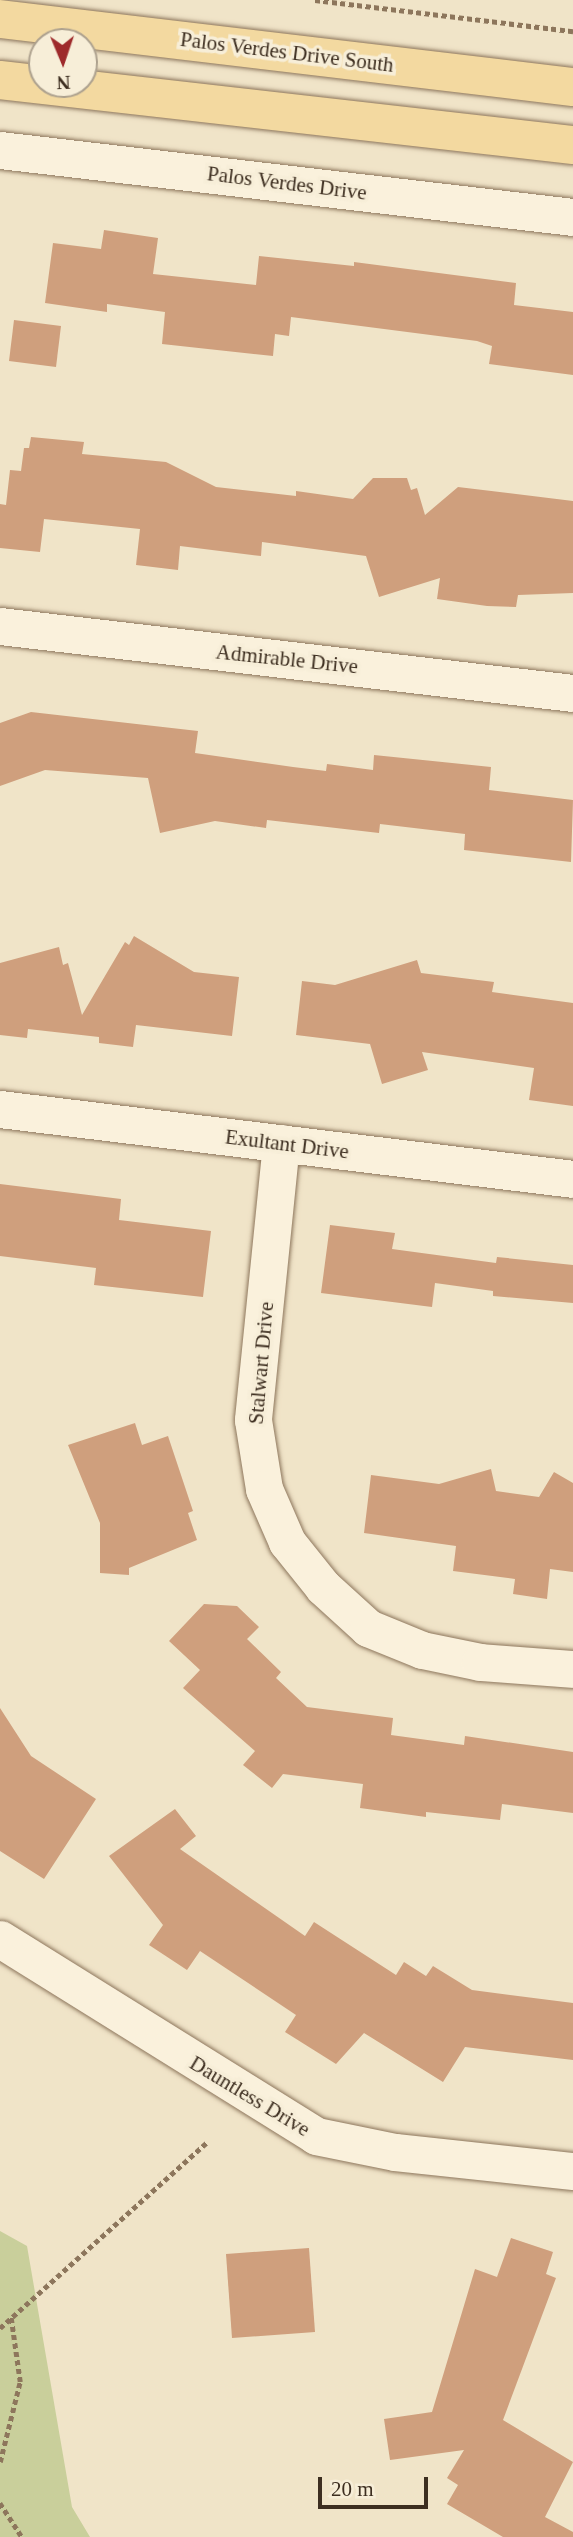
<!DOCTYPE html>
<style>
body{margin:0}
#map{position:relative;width:573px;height:2537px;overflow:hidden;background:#f0e4c8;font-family:"Times New Roman",serif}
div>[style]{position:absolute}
.green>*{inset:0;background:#c9cf9b}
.building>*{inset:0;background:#cf9f7d}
.path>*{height:4.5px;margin-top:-2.25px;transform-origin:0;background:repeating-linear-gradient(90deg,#8d765c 0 5px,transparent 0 8.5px)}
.roads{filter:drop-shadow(0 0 2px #8d765c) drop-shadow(0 0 2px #8d765c)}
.minor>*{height:37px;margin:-18.5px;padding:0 18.5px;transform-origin:18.5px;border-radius:18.5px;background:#faf1dc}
.primary>*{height:38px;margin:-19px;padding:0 19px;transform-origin:19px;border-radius:19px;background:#f3d9a0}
span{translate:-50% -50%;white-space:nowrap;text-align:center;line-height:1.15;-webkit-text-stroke:7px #f7eed8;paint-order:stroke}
.street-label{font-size:21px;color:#3d2e20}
.north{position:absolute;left:28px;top:28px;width:70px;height:70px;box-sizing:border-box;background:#f7eed8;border:2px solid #ada18e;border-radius:50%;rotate:178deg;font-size:19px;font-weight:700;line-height:28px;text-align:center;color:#3d2e20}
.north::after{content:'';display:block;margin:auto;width:24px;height:32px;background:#9e2a2b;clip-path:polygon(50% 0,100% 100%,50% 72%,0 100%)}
.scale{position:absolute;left:318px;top:2477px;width:110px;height:32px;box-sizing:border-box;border:4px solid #3d2e20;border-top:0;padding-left:9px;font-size:21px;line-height:24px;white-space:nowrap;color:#3d2e20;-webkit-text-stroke:5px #f7eed8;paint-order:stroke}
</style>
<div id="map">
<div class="green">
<i style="clip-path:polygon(0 2231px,27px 2246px,72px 2507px,90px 2537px,0 2537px)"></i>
</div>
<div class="building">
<i style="clip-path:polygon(104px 230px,158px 238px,153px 274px,256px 285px,259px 256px,354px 266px,354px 262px,516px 283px,514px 305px,573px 312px,573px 375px,489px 364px,492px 346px,477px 341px,291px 317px,289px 336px,275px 334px,273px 356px,162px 344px,165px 312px,107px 304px,107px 312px,45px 303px,53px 243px,101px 249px)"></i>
<i style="clip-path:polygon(14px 320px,61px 326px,56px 367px,9px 361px)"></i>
<i style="clip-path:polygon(31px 437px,84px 442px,82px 454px,166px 462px,216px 487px,296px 496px,296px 491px,353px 499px,373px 478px,407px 478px,411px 490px,417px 488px,425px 515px,458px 487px,573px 501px,573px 593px,518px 595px,516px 607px,487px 606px,437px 599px,440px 578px,379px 597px,366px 556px,262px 542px,261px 556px,180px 546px,178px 570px,136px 565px,140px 529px,44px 519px,40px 552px,0 548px,0 504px,6px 505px,10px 470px,21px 471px,24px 448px,29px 448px)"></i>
<i style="clip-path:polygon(31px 712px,198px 731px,195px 753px,293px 767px,326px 771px,327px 764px,373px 770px,374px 755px,491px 767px,489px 790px,573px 800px,571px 862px,464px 850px,465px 834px,380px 824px,379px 833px,267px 820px,266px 828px,215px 821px,160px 833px,148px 778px,45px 770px,0 786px,0 723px)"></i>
<i style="clip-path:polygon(134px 936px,194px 972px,239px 977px,232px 1036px,136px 1025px,133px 1047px,99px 1043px,99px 1037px,28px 1029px,27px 1038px,0 1035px,0 963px,59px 947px,63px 965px,68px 963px,82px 1015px,125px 942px,129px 945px)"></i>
<i style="clip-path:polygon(417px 960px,421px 973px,494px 982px,492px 992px,573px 1003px,573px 1106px,529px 1100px,534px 1068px,422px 1052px,428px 1070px,382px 1084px,370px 1044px,296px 1035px,302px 981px,335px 985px)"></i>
<i style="clip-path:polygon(0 1184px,121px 1199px,119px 1220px,211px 1231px,203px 1297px,94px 1285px,96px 1268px,0 1256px)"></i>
<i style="clip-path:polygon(330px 1225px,395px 1233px,392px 1249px,496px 1263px,497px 1257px,573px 1265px,573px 1303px,493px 1296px,493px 1291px,435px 1283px,432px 1307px,321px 1293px)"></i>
<i style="clip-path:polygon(135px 1423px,142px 1445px,168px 1436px,193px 1511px,188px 1513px,197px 1540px,129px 1568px,129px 1575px,100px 1573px,100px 1523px,68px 1445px)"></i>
<i style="clip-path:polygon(491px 1469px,496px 1491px,539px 1497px,554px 1472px,573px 1483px,573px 1572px,550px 1569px,547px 1599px,513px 1594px,515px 1579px,453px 1571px,456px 1546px,364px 1533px,371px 1475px,439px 1484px)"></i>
<i style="clip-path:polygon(204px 1604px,237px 1606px,259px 1627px,247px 1639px,281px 1672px,276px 1678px,307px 1707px,393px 1718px,391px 1735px,464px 1745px,465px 1736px,573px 1752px,573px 1813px,502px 1804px,500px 1820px,426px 1812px,426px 1817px,360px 1808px,363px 1784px,283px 1774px,272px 1788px,243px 1765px,255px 1751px,183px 1688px,200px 1670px,169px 1641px)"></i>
<i style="clip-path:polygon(0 1708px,31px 1756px,96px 1799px,44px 1879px,0 1851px)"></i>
<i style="clip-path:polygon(175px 1809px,196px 1836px,180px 1849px,305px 1936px,314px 1922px,396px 1975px,404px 1962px,426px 1976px,433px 1966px,472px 1990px,573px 2003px,573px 2060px,465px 2047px,443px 2082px,364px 2033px,336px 2064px,285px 2032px,296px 2015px,200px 1951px,187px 1970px,149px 1945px,163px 1925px,109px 1856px)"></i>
<i style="clip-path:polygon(511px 2238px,553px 2252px,546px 2274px,556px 2278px,503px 2420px,573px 2462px,545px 2517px,573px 2532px,573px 2537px,503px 2537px,447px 2504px,458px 2485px,447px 2478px,464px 2450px,390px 2460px,384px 2419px,432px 2412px,475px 2269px,497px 2277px)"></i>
<i style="clip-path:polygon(309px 2248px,315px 2332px,232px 2338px,226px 2254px)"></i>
</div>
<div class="path">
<i style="left:315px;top:0;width:260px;rotate:6.9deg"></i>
<i style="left:0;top:2328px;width:277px;rotate:-41.9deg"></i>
<i style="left:0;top:2462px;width:82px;rotate:-76deg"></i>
<i style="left:20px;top:2382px;width:65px;rotate:-98deg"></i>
<i style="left:0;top:2503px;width:40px;rotate:57.1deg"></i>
</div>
<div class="roads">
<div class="minor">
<i style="left:0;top:150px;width:577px;rotate:6.67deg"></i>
<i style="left:0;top:626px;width:577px;rotate:6.67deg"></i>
<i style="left:0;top:1109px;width:577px;rotate:6.96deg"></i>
<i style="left:281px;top:1143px;width:278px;rotate:95.8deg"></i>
<i style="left:253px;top:1420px;width:70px;rotate:80.9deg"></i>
<i style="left:264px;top:1489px;width:58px;rotate:66.5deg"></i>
<i style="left:287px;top:1542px;width:58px;rotate:51.3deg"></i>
<i style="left:323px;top:1587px;width:61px;rotate:42.3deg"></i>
<i style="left:368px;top:1628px;width:58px;rotate:22.2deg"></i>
<i style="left:422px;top:1650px;width:59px;rotate:11.7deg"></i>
<i style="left:480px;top:1662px;width:93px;rotate:4.3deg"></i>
<i style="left:0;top:1939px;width:372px;rotate:31.9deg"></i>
<i style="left:316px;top:2136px;width:81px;rotate:11.4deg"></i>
<i style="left:395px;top:2152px;width:179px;rotate:6.1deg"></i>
</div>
<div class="primary">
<i style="left:0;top:19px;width:577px;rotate:6.77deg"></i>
<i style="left:0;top:80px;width:577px;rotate:6.47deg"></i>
</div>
</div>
<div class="street-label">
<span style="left:287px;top:52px;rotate:7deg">Palos Verdes Drive South</span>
<span style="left:287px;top:183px;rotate:7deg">Palos Verdes Drive</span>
<span style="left:287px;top:659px;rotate:6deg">Admirable Drive</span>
<span style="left:287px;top:1144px;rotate:7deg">Exultant Drive</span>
<span style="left:261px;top:1363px;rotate:-85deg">Stalwart Drive</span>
<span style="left:250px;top:2096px;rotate:31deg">Dauntless Drive</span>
</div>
<div class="north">N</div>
<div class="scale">20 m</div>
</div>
